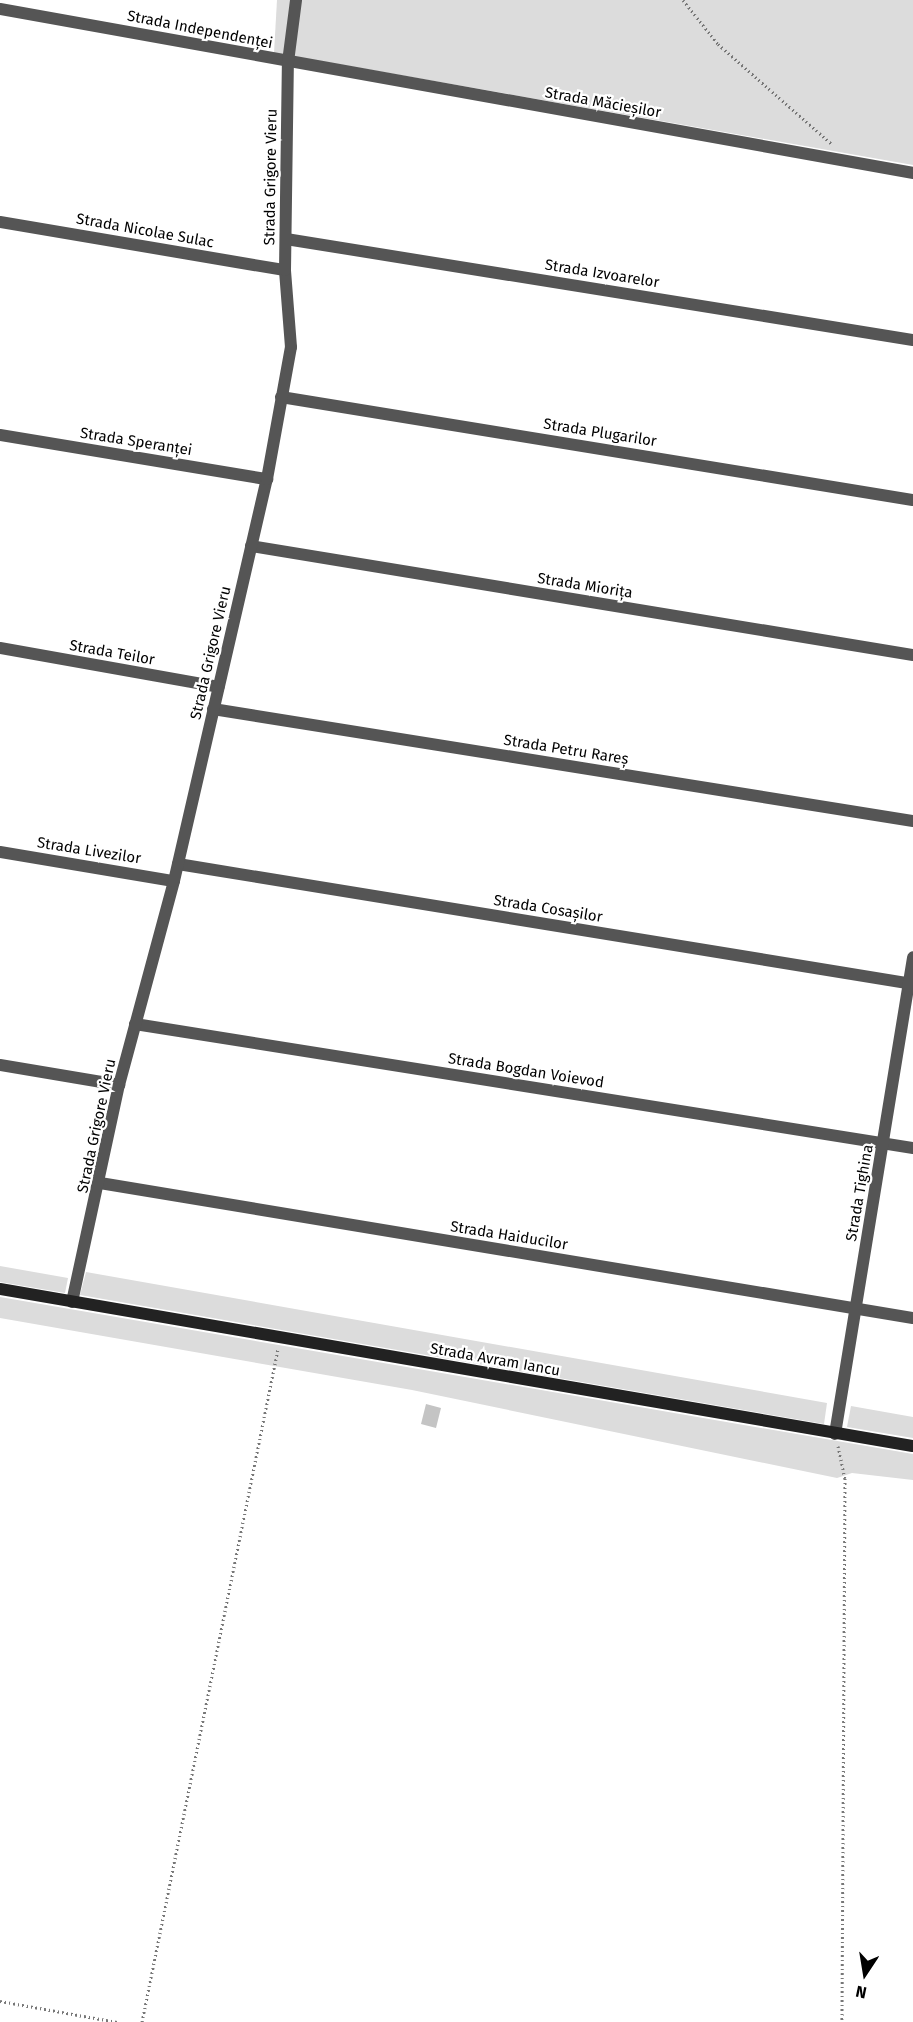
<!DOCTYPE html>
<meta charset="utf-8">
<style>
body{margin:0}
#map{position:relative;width:913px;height:2022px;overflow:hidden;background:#fff;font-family:"Fira Sans",sans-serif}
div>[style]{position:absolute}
.green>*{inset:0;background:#dcdcdc}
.building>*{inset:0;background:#c4c4c4}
.path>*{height:3px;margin-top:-1.5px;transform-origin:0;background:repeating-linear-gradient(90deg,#777 0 1.5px,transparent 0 4.5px)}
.street>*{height:12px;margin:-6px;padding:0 6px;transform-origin:6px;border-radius:6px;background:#555}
.secondary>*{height:12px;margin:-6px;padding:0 6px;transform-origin:6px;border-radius:6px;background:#222}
span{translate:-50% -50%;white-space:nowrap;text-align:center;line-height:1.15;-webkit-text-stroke:4.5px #fff;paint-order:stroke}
.street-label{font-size:15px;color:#000}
.north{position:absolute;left:835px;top:1944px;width:60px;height:60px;-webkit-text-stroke:4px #fff;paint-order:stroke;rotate:192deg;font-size:16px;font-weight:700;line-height:24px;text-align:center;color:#000}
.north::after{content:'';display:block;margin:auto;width:21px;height:27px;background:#000;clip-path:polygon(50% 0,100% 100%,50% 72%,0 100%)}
</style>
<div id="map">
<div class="green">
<i style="clip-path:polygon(277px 0,913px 0,913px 165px,274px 53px)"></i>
<i style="clip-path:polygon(0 1266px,68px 1278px,65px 1293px,0 1282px)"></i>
<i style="clip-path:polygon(86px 1272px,827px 1403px,824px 1424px,80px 1295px)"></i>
<i style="clip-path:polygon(0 1297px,913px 1454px,913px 1480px,852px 1473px,837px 1478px,412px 1390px,0 1318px)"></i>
<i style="clip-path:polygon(851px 1406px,913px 1417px,913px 1438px,847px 1427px)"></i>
</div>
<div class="building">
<i style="clip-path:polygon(426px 1404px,441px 1408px,436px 1428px,421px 1424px)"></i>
</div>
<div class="path">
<i style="left:683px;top:0;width:56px;rotate:51.5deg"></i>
<i style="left:718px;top:44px;width:152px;rotate:41.3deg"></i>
<i style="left:838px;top:1446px;width:33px;rotate:78deg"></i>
<i style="left:845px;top:1478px;width:544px;rotate:90.32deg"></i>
<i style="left:0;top:2001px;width:119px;rotate:10.2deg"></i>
<i style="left:142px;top:2022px;width:687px;rotate:-78.58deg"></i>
</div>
<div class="street">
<i style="left:0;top:9px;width:928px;rotate:10.18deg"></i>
<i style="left:0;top:222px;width:289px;rotate:9.6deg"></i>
<i style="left:286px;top:239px;width:635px;rotate:9.15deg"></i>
<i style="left:281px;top:397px;width:640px;rotate:9.26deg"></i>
<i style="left:0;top:435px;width:271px;rotate:9.4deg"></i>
<i style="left:251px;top:546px;width:671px;rotate:9.35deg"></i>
<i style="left:0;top:648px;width:222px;rotate:10.1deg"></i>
<i style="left:213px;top:709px;width:709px;rotate:9.09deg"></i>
<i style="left:0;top:852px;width:176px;rotate:9.5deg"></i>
<i style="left:178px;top:864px;width:745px;rotate:9.27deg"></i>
<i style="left:135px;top:1024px;width:788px;rotate:9.06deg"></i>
<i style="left:0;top:1065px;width:121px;rotate:9.5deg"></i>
<i style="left:100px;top:1183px;width:824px;rotate:9.43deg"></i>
<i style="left:72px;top:1302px;width:222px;rotate:-77.8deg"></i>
<i style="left:119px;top:1085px;width:211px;rotate:-74.9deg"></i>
<i style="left:174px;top:881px;width:413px;rotate:-77deg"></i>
<i style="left:267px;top:479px;width:134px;rotate:-79.7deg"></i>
<i style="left:291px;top:347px;width:77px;rotate:-94.5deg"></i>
<i style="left:285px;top:270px;width:208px;rotate:-89.2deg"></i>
<i style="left:288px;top:62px;width:63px;rotate:-82.6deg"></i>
<i style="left:835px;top:1434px;width:483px;rotate:-80.7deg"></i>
</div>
<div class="secondary">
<i style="left:0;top:1289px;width:926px;rotate:9.76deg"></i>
</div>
<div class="street-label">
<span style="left:200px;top:30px;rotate:11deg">Strada Independenței</span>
<span style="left:603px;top:103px;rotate:10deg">Strada Măcieșilor</span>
<span style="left:271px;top:177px;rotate:-89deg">Strada Grigore Vieru</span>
<span style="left:145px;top:231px;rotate:10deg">Strada Nicolae Sulac</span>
<span style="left:602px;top:274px;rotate:9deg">Strada Izvoarelor</span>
<span style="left:600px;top:433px;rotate:9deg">Strada Plugarilor</span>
<span style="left:136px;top:442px;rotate:9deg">Strada Speranței</span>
<span style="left:585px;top:586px;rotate:9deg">Strada Miorița</span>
<span style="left:112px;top:653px;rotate:10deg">Strada Teilor</span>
<span style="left:211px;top:653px;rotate:-77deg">Strada Grigore Vieru</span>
<span style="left:566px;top:750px;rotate:9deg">Strada Petru Rareș</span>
<span style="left:89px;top:851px;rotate:9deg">Strada Livezilor</span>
<span style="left:548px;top:909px;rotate:9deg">Strada Cosașilor</span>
<span style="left:526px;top:1071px;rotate:9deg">Strada Bogdan Voievod</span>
<span style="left:97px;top:1126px;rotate:-78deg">Strada Grigore Vieru</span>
<span style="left:860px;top:1193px;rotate:-80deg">Strada Tighina</span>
<span style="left:509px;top:1236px;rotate:9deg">Strada Haiducilor</span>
<span style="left:495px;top:1360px;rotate:10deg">Strada Avram Iancu</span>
</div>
<div class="north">N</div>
</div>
